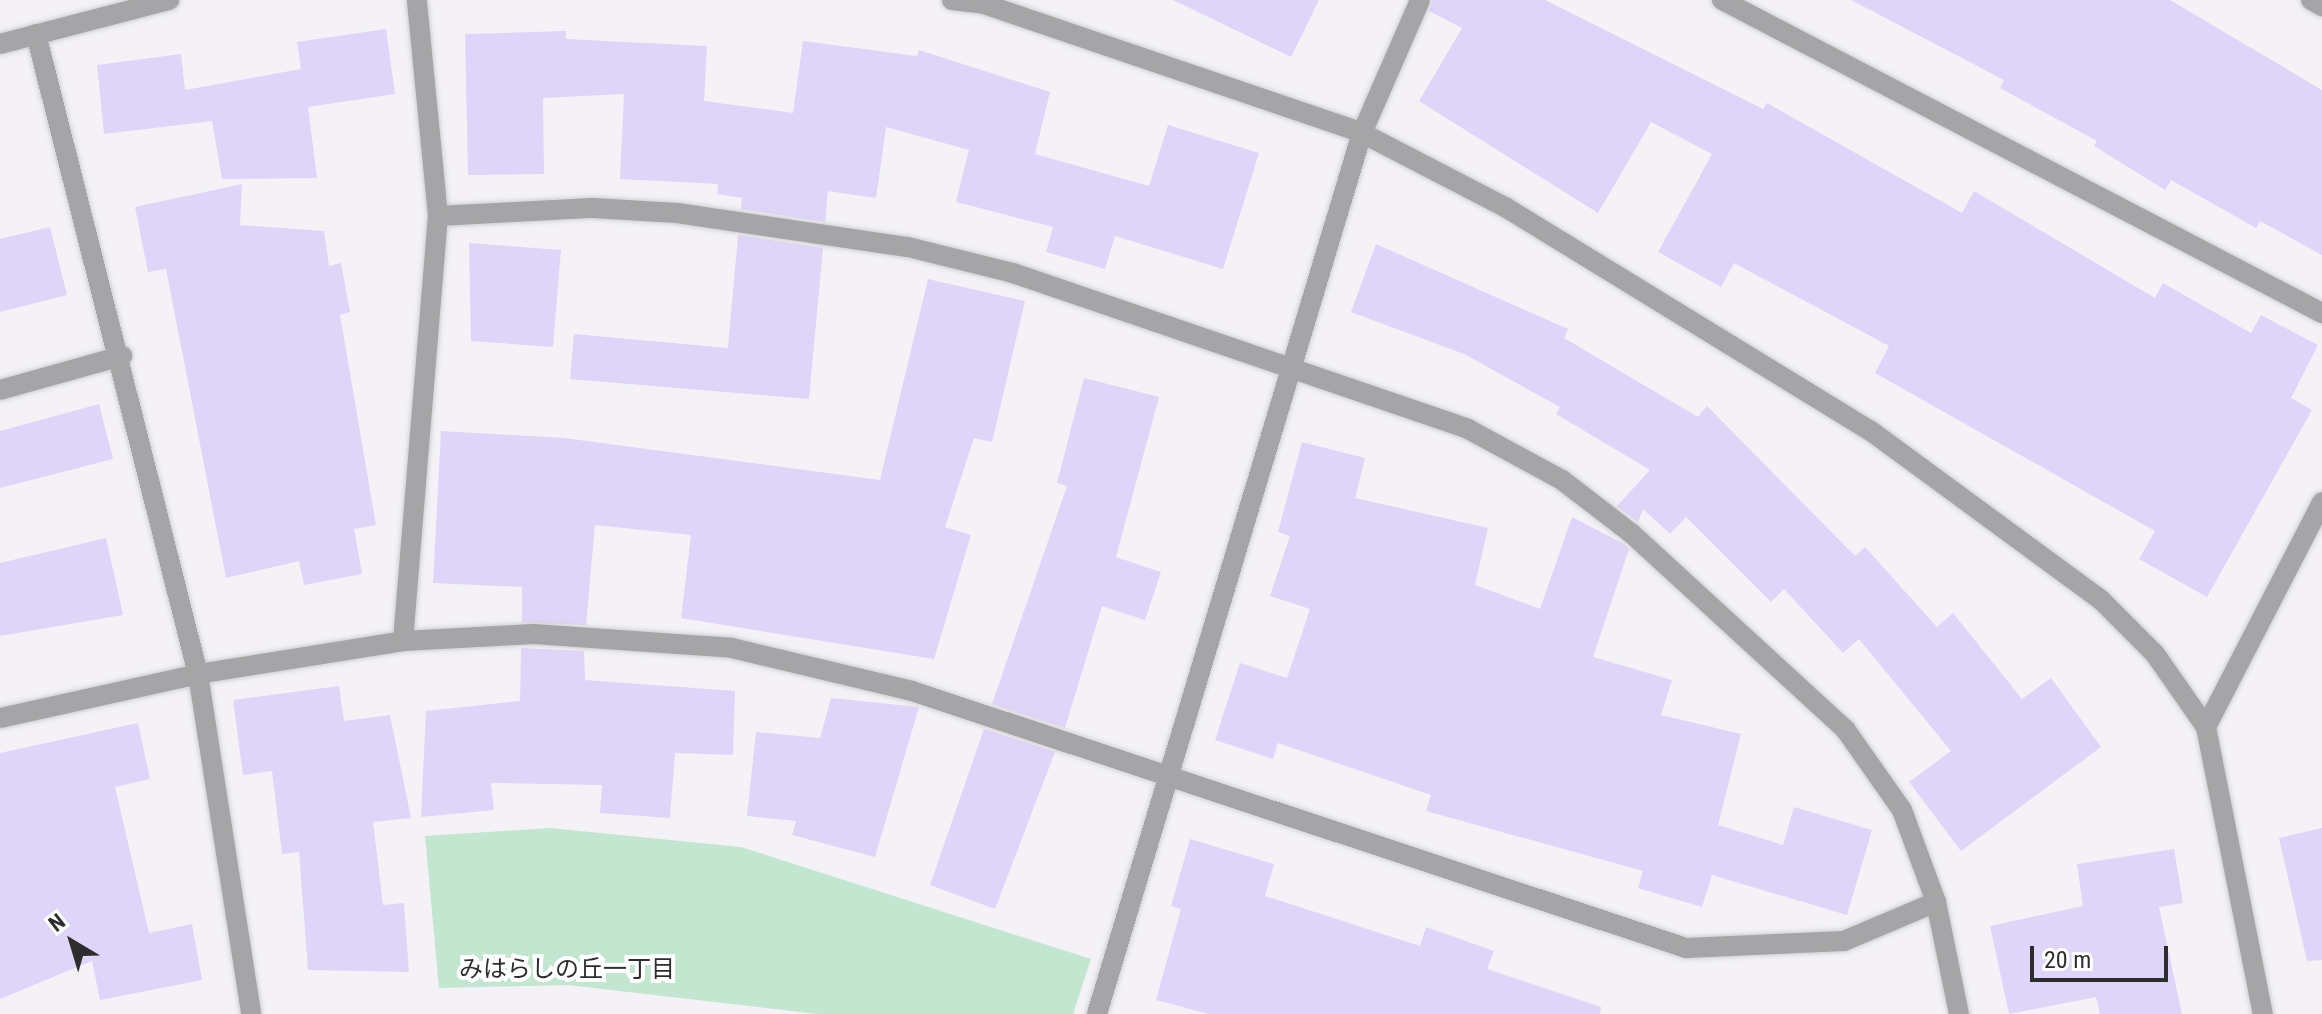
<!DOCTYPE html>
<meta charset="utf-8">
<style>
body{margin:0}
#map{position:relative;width:2322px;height:1014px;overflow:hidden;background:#f4f2f6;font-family:"Roboto Condensed","Noto Sans JP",sans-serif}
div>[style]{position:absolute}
.green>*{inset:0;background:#c3e6d0}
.building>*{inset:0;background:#dfd5f9}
.roads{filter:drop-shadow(0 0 2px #d0cfd2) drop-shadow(0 0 2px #d0cfd2)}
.service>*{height:20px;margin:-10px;padding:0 10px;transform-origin:10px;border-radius:10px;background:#a5a5a7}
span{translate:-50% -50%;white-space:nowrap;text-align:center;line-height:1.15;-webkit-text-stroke:8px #fff;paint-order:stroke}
.neighbourhood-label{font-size:24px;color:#2d2d2e}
.north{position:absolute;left:32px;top:902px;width:80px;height:80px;-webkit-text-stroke:6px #fff;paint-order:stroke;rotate:322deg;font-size:22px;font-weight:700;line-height:32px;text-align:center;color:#2d2d2e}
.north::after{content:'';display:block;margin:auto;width:28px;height:36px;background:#2d2d2e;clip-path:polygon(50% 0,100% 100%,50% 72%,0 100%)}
.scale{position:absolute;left:2030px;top:946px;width:138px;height:36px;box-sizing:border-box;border:4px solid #2d2d2e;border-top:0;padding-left:10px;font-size:24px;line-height:28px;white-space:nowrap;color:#2d2d2e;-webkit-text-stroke:6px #fff;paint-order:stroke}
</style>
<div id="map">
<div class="green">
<i style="clip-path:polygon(550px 828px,741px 847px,1091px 959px,1073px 1014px,818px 1014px,568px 985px,439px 988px,425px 836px)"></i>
</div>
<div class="building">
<i style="clip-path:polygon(1173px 0,1319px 0,1291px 57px)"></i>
<i style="clip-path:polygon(1433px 0,1545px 0,1763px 109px,1767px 103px,1962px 213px,1974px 191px,2155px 298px,2163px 283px,2251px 333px,2261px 315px,2318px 345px,2291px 398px,2312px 410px,2207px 597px,2139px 559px,2155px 531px,1875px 373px,1889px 346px,1734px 263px,1721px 287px,1658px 252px,1712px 154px,1651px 122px,1598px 213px,1419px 101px,1462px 28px,1429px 11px)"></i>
<i style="clip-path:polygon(1851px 0,2170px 0,2322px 90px,2322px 255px,2260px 221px,2256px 228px,2171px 180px,2165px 190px,2094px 146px,2097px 141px,2000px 88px,2004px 80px)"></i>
<i style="clip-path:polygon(386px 29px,395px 94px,308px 107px,317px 178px,222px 179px,212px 121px,104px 134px,97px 65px,181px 54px,185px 90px,301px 69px,297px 42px)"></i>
<i style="clip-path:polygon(566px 31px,566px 39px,707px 46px,704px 101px,793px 113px,803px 41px,917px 56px,919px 50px,1050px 92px,1035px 154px,1149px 186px,1168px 125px,1259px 153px,1223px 269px,1115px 236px,1105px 269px,1046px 252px,1053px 227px,956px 202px,969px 150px,886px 127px,876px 198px,828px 191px,825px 222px,741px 209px,742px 198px,717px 194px,718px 184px,620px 179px,624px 94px,543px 98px,544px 174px,468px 175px,465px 34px)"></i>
<i style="clip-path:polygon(242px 184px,240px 225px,324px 231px,329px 266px,341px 263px,350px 312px,340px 315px,376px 525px,354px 529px,362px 574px,304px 585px,299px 561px,226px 578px,166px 269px,148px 272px,135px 207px)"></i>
<i style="clip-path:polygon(50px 227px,67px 295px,0 312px,0 239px)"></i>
<i style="clip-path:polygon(738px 235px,823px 248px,809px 399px,570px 379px,574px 334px,728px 348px)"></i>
<i style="clip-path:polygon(469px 243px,561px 250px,553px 347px,471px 341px)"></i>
<i style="clip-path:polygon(1376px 244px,1568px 329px,1564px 338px,1698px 417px,1707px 406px,1855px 556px,1865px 547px,1937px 627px,1953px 613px,2022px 699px,2051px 678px,2101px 747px,1961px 851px,1909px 782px,1951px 751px,1859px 639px,1843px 653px,1784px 589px,1771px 602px,1686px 517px,1670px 534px,1643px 509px,1638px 522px,1617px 506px,1650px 470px,1556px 414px,1560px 407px,1464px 354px,1351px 312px)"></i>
<i style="clip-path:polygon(928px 279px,1025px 301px,992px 442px,974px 438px,945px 527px,971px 535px,934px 659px,681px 618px,691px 535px,595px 525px,586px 625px,522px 622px,522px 587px,433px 583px,441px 431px,564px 438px,880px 480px)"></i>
<i style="clip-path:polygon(1084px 378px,1159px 397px,1116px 557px,1161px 572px,1145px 620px,1102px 606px,1065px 728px,992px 704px,1067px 486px,1057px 483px)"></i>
<i style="clip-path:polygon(99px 404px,113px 459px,0 488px,0 431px)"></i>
<i style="clip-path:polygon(1302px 442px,1365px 458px,1355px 498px,1488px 528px,1475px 585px,1540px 609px,1572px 517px,1624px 544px,1629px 549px,1593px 657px,1672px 680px,1661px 715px,1741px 734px,1718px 825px,1783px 845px,1794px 807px,1872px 830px,1847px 915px,1712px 875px,1702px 907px,1638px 888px,1643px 871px,1426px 811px,1431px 795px,1278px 743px,1273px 759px,1215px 740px,1240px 663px,1287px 678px,1310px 609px,1270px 596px,1290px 536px,1278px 532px)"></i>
<i style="clip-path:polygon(106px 538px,123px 615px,0 636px,0 563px)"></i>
<i style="clip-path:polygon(521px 648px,584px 651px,585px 680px,735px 691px,733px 755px,675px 753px,670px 818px,600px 813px,602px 785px,491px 783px,494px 810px,421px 817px,426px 711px,520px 701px)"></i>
<i style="clip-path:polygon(339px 686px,344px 721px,390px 715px,411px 818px,373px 822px,383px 905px,404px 903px,409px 972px,308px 970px,299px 852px,282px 854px,272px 771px,243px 775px,233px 700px)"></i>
<i style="clip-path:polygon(831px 698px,919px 707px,875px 857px,792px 835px,796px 821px,747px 816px,756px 732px,820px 738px)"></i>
<i style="clip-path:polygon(138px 723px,150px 779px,115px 787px,149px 933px,192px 924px,202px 980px,100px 1000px,92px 961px,0 999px,0 753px)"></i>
<i style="clip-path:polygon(984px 729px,1055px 752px,995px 909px,930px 885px)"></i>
<i style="clip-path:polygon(2322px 828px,2322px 960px,2307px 961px,2279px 838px)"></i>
<i style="clip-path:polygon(1190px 839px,1274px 864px,1265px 896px,1420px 946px,1426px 927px,1494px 951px,1487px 969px,1601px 1007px,1600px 1014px,1209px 1014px,1156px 1000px,1181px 909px,1171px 906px)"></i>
<i style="clip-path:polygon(2174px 849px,2183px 903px,2159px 907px,2182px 1014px,2100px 1014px,2096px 997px,2009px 1014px,1990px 926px,2083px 906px,2077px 864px)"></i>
</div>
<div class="roads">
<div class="service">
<i style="left:952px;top:0;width:32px;rotate:7deg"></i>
<i style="left:984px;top:4px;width:399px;rotate:18.8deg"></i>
<i style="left:1362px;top:133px;width:161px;rotate:27.4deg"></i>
<i style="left:1505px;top:207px;width:429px;rotate:31.5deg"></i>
<i style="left:1871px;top:431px;width:285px;rotate:36.3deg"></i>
<i style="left:2101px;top:600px;width:76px;rotate:45deg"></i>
<i style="left:2155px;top:654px;width:89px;rotate:55.1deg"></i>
<i style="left:2206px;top:727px;width:293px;rotate:78.8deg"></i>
<i style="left:1722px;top:0;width:677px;rotate:27.55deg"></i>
<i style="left:2311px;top:0;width:13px;rotate:29deg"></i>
<i style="left:36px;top:34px;width:660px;rotate:75.8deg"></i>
<i style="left:198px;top:674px;width:344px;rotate:81.1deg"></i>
<i style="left:0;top:44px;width:175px;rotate:-14.6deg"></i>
<i style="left:438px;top:216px;width:155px;rotate:-3deg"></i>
<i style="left:593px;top:208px;width:84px;rotate:3.4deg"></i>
<i style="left:677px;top:213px;width:233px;rotate:8.4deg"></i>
<i style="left:908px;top:247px;width:108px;rotate:13.9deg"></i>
<i style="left:1013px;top:273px;width:481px;rotate:18.9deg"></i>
<i style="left:1468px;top:429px;width:107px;rotate:28.5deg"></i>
<i style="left:1562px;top:480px;width:88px;rotate:37.6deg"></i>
<i style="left:1632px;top:534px;width:289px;rotate:42.5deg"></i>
<i style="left:1845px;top:729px;width:99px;rotate:54.9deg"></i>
<i style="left:1902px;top:810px;width:98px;rotate:69.7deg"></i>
<i style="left:1936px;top:902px;width:114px;rotate:78.4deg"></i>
<i style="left:0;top:390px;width:127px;rotate:-15.6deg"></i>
<i style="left:403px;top:641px;width:426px;rotate:-85.3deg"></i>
<i style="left:438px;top:216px;width:217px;rotate:-95.6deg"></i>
<i style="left:0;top:718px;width:203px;rotate:-12.5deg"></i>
<i style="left:198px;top:674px;width:208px;rotate:-9.1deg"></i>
<i style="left:403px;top:641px;width:131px;rotate:-3.1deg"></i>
<i style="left:534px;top:634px;width:198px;rotate:4deg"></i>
<i style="left:732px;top:648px;width:185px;rotate:13.4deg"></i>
<i style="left:912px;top:691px;width:816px;rotate:18.37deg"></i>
<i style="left:1686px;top:948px;width:158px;rotate:-2.5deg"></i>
<i style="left:1844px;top:941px;width:100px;rotate:-23deg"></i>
<i style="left:2206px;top:727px;width:253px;rotate:-62.7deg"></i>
<i style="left:1097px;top:1014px;width:920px;rotate:-73.26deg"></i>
<i style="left:1362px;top:133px;width:145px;rotate:-66.4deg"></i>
</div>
</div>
<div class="neighbourhood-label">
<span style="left:567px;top:970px">みはらしの丘一丁目</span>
</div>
<div class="north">N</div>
<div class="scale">20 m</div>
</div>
